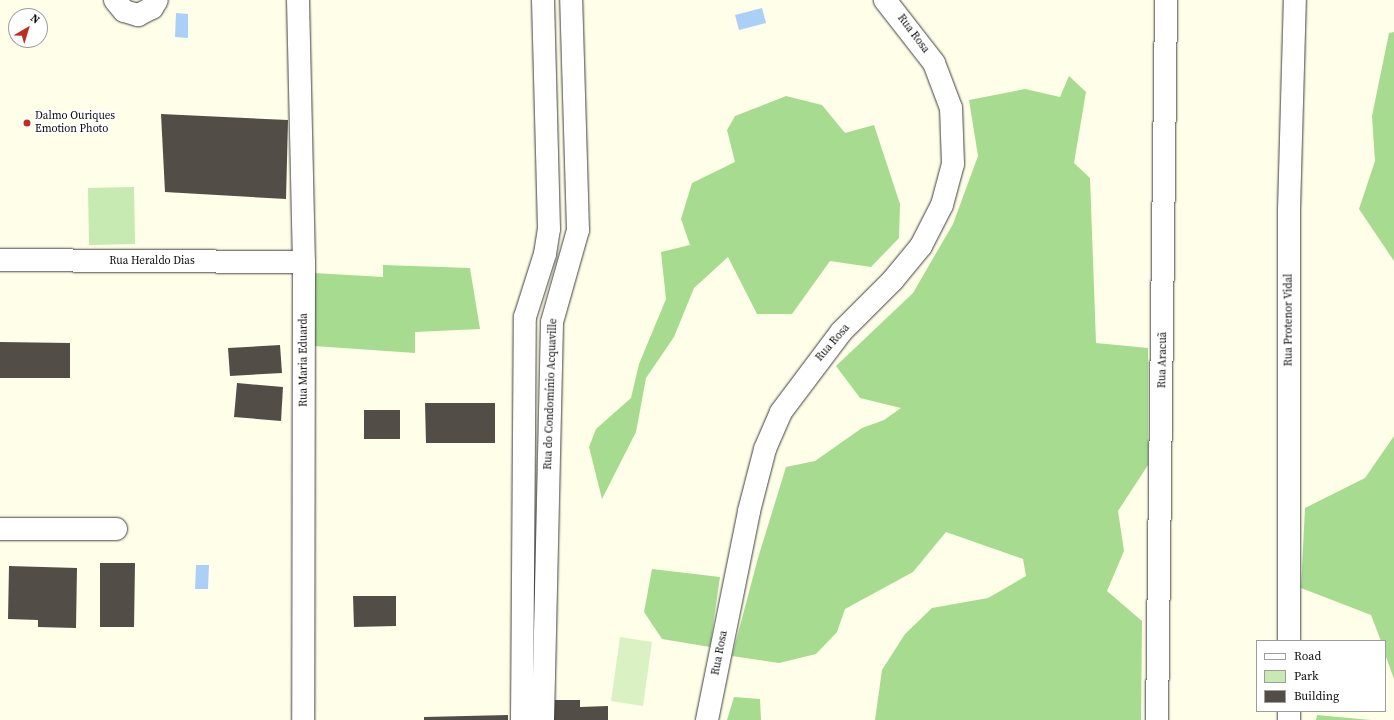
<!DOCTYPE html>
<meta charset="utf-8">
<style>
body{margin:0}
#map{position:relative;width:1394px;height:720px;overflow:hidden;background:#fffee8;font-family:"Source Serif 4",serif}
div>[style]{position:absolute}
.green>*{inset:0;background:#c6eab1}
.forest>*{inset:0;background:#a7db90}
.pitch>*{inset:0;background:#daf1c3}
.water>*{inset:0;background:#abd0f8}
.building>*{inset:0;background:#534d47}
.roads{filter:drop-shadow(0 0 1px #3e3e3e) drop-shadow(0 0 1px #3e3e3e)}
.minor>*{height:22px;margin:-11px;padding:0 11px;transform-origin:11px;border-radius:11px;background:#fff}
.dots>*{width:11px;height:11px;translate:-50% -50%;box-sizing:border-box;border:2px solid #fff;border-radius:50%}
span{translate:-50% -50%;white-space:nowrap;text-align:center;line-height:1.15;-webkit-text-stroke:4px #fff;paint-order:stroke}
.street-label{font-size:11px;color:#0b0b0b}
.poi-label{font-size:11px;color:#0b0b0b}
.left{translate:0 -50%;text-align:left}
.legend{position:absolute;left:1256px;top:640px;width:130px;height:72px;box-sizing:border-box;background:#fff;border:1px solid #9d9d9d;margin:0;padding:5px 7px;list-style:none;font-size:12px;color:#0b0b0b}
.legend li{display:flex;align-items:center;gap:8px;height:20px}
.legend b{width:20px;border:1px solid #9d9d9d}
.north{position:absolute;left:8px;top:8px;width:40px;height:40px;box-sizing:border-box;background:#fff;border:1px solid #9d9d9d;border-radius:50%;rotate:38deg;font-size:11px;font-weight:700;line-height:16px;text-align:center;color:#0b0b0b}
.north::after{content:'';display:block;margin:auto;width:14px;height:18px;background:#bf2e1f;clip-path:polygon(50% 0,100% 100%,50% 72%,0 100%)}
</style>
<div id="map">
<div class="green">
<i style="clip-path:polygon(134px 187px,135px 244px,89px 245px,88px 188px)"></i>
</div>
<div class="forest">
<i style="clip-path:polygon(1394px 32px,1394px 261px,1359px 209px,1375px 161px,1372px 116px,1389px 33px)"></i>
<i style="clip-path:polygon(1069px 76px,1086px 92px,1074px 163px,1090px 178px,1096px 343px,1148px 348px,1148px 465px,1118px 511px,1124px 551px,1107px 591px,1142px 621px,1141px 720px,875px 720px,882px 670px,905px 634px,932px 608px,988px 598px,1026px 576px,1023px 559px,946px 532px,913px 572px,845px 609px,837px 632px,816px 654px,779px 663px,732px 656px,758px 558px,786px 467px,815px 461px,862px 428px,884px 420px,901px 408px,860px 398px,836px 366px,913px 293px,953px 224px,978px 156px,969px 100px,1025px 89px,1060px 97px)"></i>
<i style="clip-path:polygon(786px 96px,822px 105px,845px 133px,874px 125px,900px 204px,899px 238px,871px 267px,830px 261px,792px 314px,757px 314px,728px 257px,694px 288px,674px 337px,646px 378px,636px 432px,602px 499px,589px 447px,596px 429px,631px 398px,639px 364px,666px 299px,661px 252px,690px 245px,681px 219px,692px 183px,735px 162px,727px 130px,735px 116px)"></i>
<i style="clip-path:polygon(383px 265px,470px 268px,480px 329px,415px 332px,415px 353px,314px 346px,314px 273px,383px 277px)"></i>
<i style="clip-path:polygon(1394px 436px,1394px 679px,1385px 654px,1385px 641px,1381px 641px,1371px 615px,1301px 588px,1305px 508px,1365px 478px)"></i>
<i style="clip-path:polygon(652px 569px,720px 577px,710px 647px,662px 639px,644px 612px)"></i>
<i style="clip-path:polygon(734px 697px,760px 699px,761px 720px,727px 720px)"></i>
<i style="clip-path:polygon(1317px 715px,1371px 720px,1316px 720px)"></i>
</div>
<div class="pitch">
<i style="clip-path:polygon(620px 637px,652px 642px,643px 706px,611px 701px)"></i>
</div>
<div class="water">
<i style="clip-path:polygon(762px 8px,766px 23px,739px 30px,735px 15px)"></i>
<i style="clip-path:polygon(176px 13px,188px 14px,188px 38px,175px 37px)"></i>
<i style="clip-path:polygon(196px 565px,209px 565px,208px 589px,195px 589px)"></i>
</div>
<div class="building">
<i style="clip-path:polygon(161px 114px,288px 120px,286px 199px,165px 192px)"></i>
<i style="clip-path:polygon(0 342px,70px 343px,70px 378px,0 378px)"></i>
<i style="clip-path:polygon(280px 345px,282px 373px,230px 376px,228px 348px)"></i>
<i style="clip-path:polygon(237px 383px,283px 387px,281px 421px,234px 417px)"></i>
<i style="clip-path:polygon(425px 403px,495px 403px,495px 443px,426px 443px)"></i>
<i style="clip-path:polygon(364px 410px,400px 410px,400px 439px,364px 439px)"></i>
<i style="clip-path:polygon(100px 563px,135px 563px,134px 627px,100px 627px)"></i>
<i style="clip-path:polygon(9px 566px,77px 568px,76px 628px,38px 627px,38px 620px,8px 619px)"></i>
<i style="clip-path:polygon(353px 596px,396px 596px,396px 626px,354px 627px)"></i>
<i style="clip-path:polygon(552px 700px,580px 700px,580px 707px,608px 706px,608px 720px,552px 720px)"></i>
<i style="clip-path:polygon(508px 715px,508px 720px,424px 720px,424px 717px)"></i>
</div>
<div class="roads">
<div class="minor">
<i style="left:115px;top:0;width:14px;rotate:51deg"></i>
<i style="left:124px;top:11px;width:15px;rotate:16deg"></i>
<i style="left:138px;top:15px;width:16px;rotate:-27deg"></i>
<i style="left:152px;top:8px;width:9px;rotate:-58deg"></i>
<i style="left:298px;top:0;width:262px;rotate:88.7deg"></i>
<i style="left:304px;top:262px;width:458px;rotate:90.1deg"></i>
<i style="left:0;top:260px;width:304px;rotate:0.4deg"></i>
<i style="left:0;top:529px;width:116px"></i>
<i style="left:1289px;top:641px;width:431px;rotate:-90deg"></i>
<i style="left:1289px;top:210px;width:210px;rotate:-88.4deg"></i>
<i style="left:1289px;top:711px;width:9px;rotate:90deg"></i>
<i style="left:522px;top:720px;width:403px;rotate:-89.6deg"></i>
<i style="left:525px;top:317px;width:66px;rotate:-72.4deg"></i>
<i style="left:545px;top:254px;width:25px;rotate:-81deg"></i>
<i style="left:549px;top:229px;width:229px;rotate:-91.5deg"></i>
<i style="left:543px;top:720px;width:398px;rotate:-88.7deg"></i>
<i style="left:552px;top:322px;width:96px;rotate:-74.2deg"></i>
<i style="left:578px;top:230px;width:230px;rotate:-91.7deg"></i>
<i style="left:707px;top:720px;width:213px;rotate:-78.6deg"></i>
<i style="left:749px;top:511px;width:64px;rotate:-75.5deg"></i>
<i style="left:765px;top:449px;width:40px;rotate:-66.6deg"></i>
<i style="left:781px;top:412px;width:100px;rotate:-53.1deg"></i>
<i style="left:841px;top:332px;width:74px;rotate:-45deg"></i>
<i style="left:893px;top:280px;width:44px;rotate:-50.5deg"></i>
<i style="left:921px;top:246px;width:46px;rotate:-62.9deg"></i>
<i style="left:942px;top:205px;width:42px;rotate:-75deg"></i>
<i style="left:953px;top:164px;width:56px;rotate:-92deg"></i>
<i style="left:951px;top:108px;width:48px;rotate:-110.7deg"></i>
<i style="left:934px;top:63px;width:80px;rotate:-127.9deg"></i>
<i style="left:1157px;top:720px;width:720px;rotate:-89.28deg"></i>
</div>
</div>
<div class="dots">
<i style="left:27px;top:123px;background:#bf2e1f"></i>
</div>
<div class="street-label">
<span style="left:913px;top:34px;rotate:53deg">Rua Rosa</span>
<span style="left:152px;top:261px">Rua Heraldo Dias</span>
<span style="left:1289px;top:320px;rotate:-90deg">Rua Protenor Vidal</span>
<span style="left:833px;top:343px;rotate:-49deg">Rua Rosa</span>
<span style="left:304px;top:360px;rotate:-90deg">Rua Maria Eduarda</span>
<span style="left:1163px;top:360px;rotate:-89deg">Rua Aracuã</span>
<span style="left:551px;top:394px;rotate:-88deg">Rua do Condomínio Acquaville</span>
<span style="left:720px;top:653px;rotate:-79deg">Rua Rosa</span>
</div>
<div class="poi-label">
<span class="left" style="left:35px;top:123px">Dalmo Ouriques<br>Emotion Photo</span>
</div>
<ul class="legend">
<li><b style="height:5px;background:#fff"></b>Road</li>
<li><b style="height:11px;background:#c6eab1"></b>Park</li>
<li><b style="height:11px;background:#534d47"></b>Building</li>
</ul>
<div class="north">N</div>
</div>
